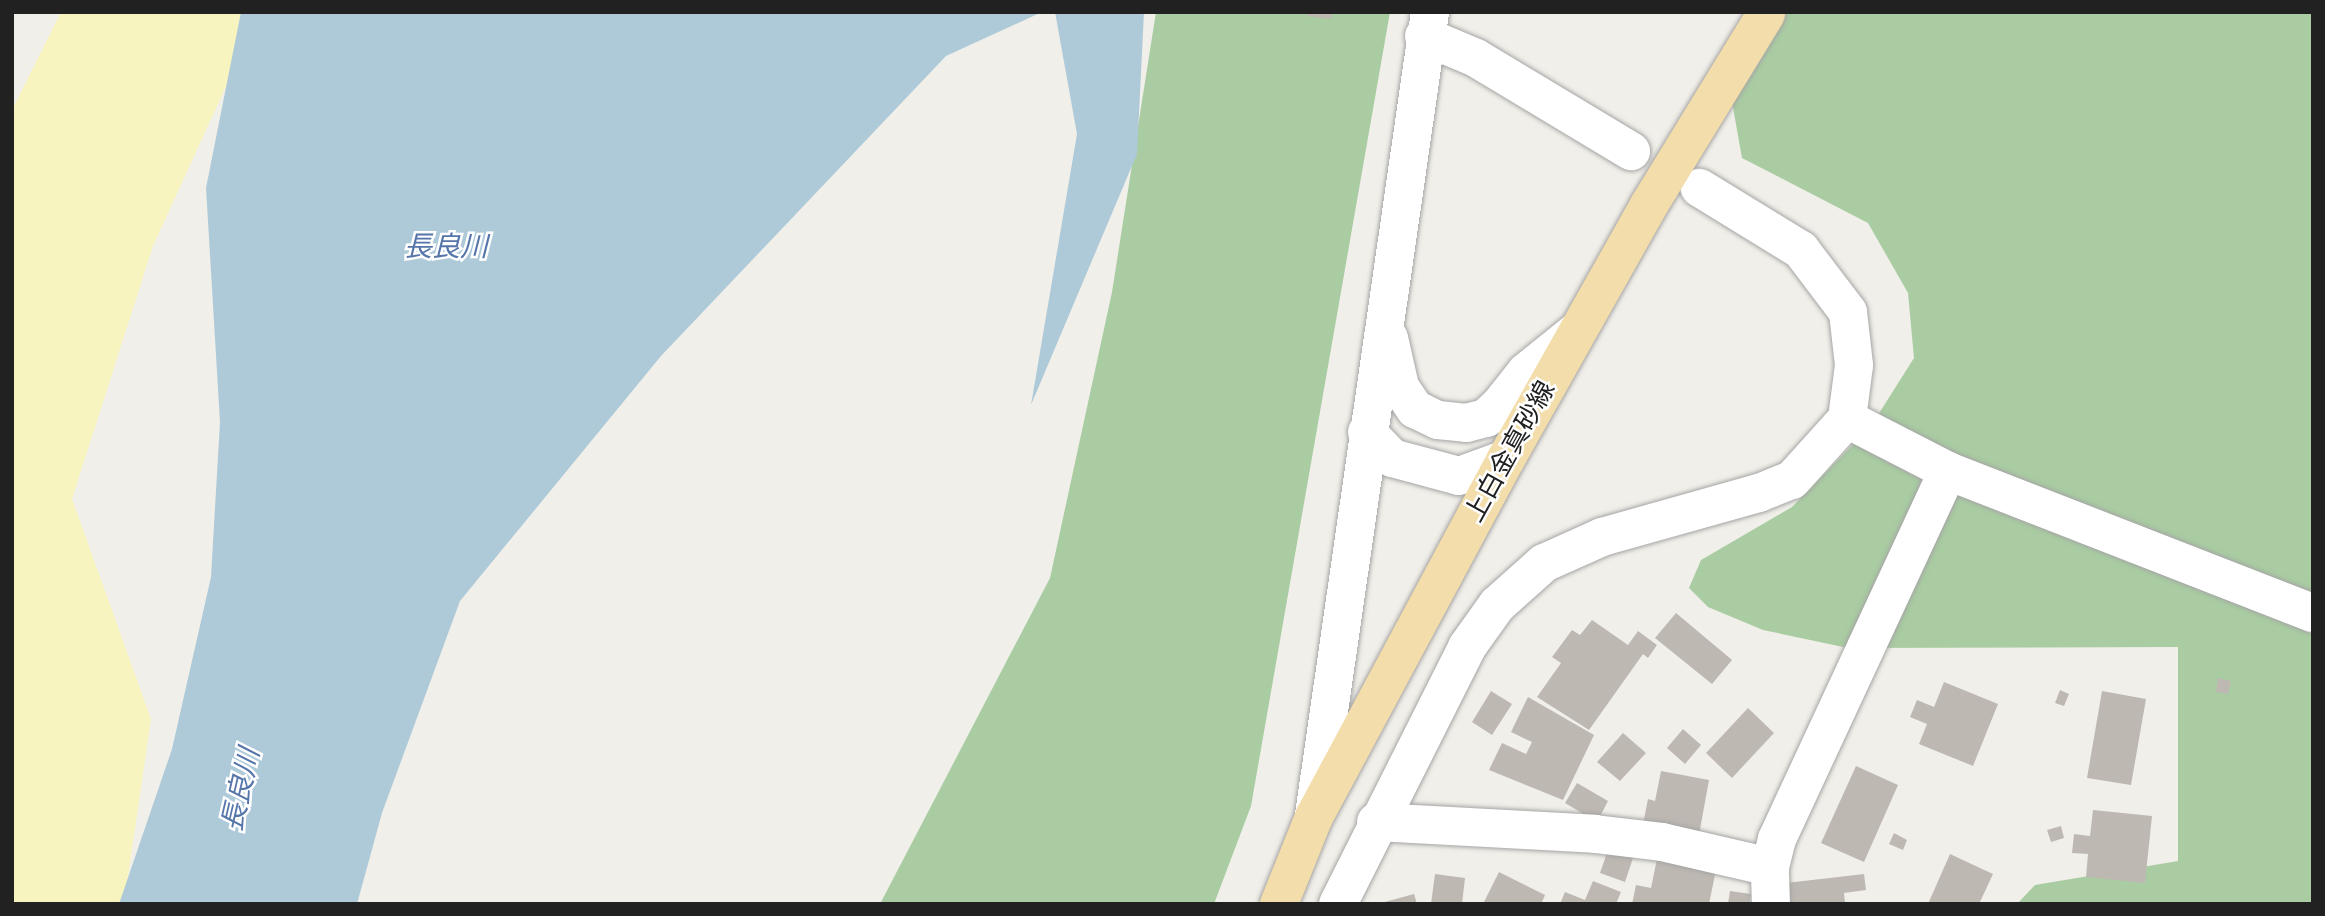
<!DOCTYPE html>
<meta charset="utf-8">
<style>
body{margin:0}
#map{position:relative;width:2325px;height:916px;overflow:hidden;background:#f1efe9;font-family:Signika,"Noto Sans JP",sans-serif}
div>[style]{position:absolute}
.forest>*{inset:0;background:#a9cca2}
.sand>*{inset:0;background:#f8f4bf}
.water>*{inset:0;background:#aecad9}
.building>*{inset:0;background:#beb8b2}
.roads{filter:drop-shadow(0 0 2px #a5a5a5) drop-shadow(0 0 2px #a5a5a5)}
.minor>*{height:38px;margin:-19px;padding:0 19px;transform-origin:19px;border-radius:19px;background:#fff}
.major>*{height:38px;margin:-19px;padding:0 19px;transform-origin:19px;border-radius:19px;background:#f3ddab}
span{translate:-50% -50%;white-space:nowrap;text-align:center;line-height:1.15;-webkit-text-stroke:5px #fff;paint-order:stroke}
.street-label{font-size:26px;color:#212121}
.water-label{font-size:28px;color:#5675a9;font-style:italic}
.frame{position:absolute;inset:0;border:14px solid #212121;pointer-events:none}
</style>
<div id="map">
<div class="forest">
<i style="clip-path:polygon(1156px 12px,1390px 12px,1251px 806px,1214px 904px,880px 904px,1050px 578px,1112px 292px)"></i>
<i style="clip-path:polygon(1745px 12px,2313px 12px,2313px 904px,2017px 904px,2035px 885px,2178px 861px,2178px 647px,1848px 648px,1763px 630px,1708px 607px,1689px 588px,1701px 560px,1792px 507px,1871px 426px,1914px 358px,1908px 293px,1868px 223px,1742px 158px,1732px 102px)"></i>
</div>
<div class="sand">
<i style="clip-path:polygon(61px 12px,260px 12px,153px 246px,72px 499px,151px 719px,124px 904px,12px 904px,12px 110px)"></i>
</div>
<div class="water">
<i style="clip-path:polygon(241px 12px,1042px 12px,946px 56px,661px 356px,460px 601px,382px 813px,357px 904px,119px 904px,172px 749px,211px 577px,220px 422px,206px 188px)"></i>
<i style="clip-path:polygon(1055px 12px,1144px 12px,1137px 154px,1031px 405px,1077px 134px)"></i>
</div>
<div class="building">
<i style="clip-path:polygon(1308px 12px,1332px 12px,1331px 19px,1307px 16px)"></i>
<i style="clip-path:polygon(1676px 613px,1732px 660px,1712px 684px,1655px 638px)"></i>
<i style="clip-path:polygon(1592px 620px,1628px 645px,1638px 631px,1657px 645px,1648px 658px,1643px 654px,1589px 730px,1537px 697px,1561px 663px,1552px 657px,1572px 630px,1580px 635px)"></i>
<i style="clip-path:polygon(2218px 678px,2231px 681px,2228px 694px,2216px 692px)"></i>
<i style="clip-path:polygon(1944px 682px,1998px 704px,1973px 766px,1919px 744px,1927px 724px,1910px 717px,1917px 700px,1934px 707px)"></i>
<i style="clip-path:polygon(2060px 690px,2069px 694px,2064px 706px,2055px 703px)"></i>
<i style="clip-path:polygon(1491px 691px,1512px 704px,1492px 735px,1472px 722px)"></i>
<i style="clip-path:polygon(2102px 691px,2146px 699px,2131px 785px,2087px 778px)"></i>
<i style="clip-path:polygon(1528px 697px,1594px 735px,1563px 800px,1489px 770px,1502px 743px,1526px 754px,1532px 742px,1511px 732px)"></i>
<i style="clip-path:polygon(1748px 708px,1774px 733px,1732px 778px,1706px 753px)"></i>
<i style="clip-path:polygon(1683px 729px,1701px 745px,1685px 764px,1667px 748px)"></i>
<i style="clip-path:polygon(1623px 733px,1646px 753px,1620px 781px,1597px 762px)"></i>
<i style="clip-path:polygon(1856px 766px,1898px 785px,1864px 862px,1821px 843px)"></i>
<i style="clip-path:polygon(1661px 771px,1709px 780px,1699px 835px,1643px 824px,1648px 799px,1655px 801px)"></i>
<i style="clip-path:polygon(1577px 783px,1608px 801px,1597px 822px,1565px 803px)"></i>
<i style="clip-path:polygon(2093px 810px,2152px 816px,2145px 883px,2086px 877px,2088px 854px,2072px 853px,2074px 834px,2090px 836px)"></i>
<i style="clip-path:polygon(2061px 826px,2064px 838px,2051px 842px,2047px 830px)"></i>
<i style="clip-path:polygon(1894px 833px,1907px 840px,1903px 850px,1889px 844px)"></i>
<i style="clip-path:polygon(1609px 847px,1634px 855px,1625px 882px,1600px 873px)"></i>
<i style="clip-path:polygon(1658px 854px,1717px 865px,1709px 904px,1632px 904px,1636px 885px,1651px 888px)"></i>
<i style="clip-path:polygon(1950px 854px,1993px 874px,1979px 904px,1928px 904px)"></i>
<i style="clip-path:polygon(1499px 872px,1545px 895px,1541px 904px,1483px 904px)"></i>
<i style="clip-path:polygon(1435px 874px,1465px 878px,1462px 904px,1431px 904px)"></i>
<i style="clip-path:polygon(1864px 874px,1866px 890px,1844px 893px,1845px 903px,1788px 904px,1786px 883px)"></i>
<i style="clip-path:polygon(1593px 881px,1621px 892px,1616px 904px,1560px 904px,1565px 892px,1585px 900px)"></i>
<i style="clip-path:polygon(1730px 891px,1751px 894px,1749px 904px,1728px 904px)"></i>
<i style="clip-path:polygon(1414px 894px,1417px 904px,1381px 904px,1381px 903px)"></i>
</div>
<div class="roads">
<div class="minor">
<i style="left:1424px;top:36px;width:56px;rotate:22.9deg"></i>
<i style="left:1476px;top:58px;width:181px;rotate:31deg"></i>
<i style="left:1389px;top:338px;width:50px;rotate:77.3deg"></i>
<i style="left:1400px;top:387px;width:27px;rotate:56deg"></i>
<i style="left:1415px;top:409px;width:25px;rotate:26deg"></i>
<i style="left:1438px;top:420px;width:28px;rotate:6deg"></i>
<i style="left:1466px;top:423px;width:21px;rotate:-14deg"></i>
<i style="left:1486px;top:418px;width:18px;rotate:-43deg"></i>
<i style="left:1499px;top:406px;width:43px;rotate:-51.5deg"></i>
<i style="left:1526px;top:372px;width:67px;rotate:-38.9deg"></i>
<i style="left:1847px;top:419px;width:114px;rotate:27.2deg"></i>
<i style="left:1948px;top:471px;width:392px;rotate:21.3deg"></i>
<i style="left:1367px;top:432px;width:36px;rotate:46deg"></i>
<i style="left:1392px;top:458px;width:69px;rotate:15deg"></i>
<i style="left:1459px;top:476px;width:50px;rotate:-19.9deg"></i>
<i style="left:1314px;top:815px;width:811px;rotate:-81.78deg"></i>
<i style="left:1376px;top:822px;width:219px;rotate:3.1deg"></i>
<i style="left:1595px;top:834px;width:67px;rotate:6.8deg"></i>
<i style="left:1662px;top:842px;width:111px;rotate:13deg"></i>
<i style="left:1338px;top:904px;width:288px;rotate:-63.3deg"></i>
<i style="left:1467px;top:647px;width:52px;rotate:-54.5deg"></i>
<i style="left:1497px;top:605px;width:63px;rotate:-41.8deg"></i>
<i style="left:1544px;top:563px;width:64px;rotate:-24.1deg"></i>
<i style="left:1602px;top:537px;width:163px;rotate:-15.7deg"></i>
<i style="left:1759px;top:493px;width:35px;rotate:-22deg"></i>
<i style="left:1792px;top:480px;width:82px;rotate:-48deg"></i>
<i style="left:1847px;top:419px;width:54px;rotate:-82.6deg"></i>
<i style="left:1854px;top:365px;width:53px;rotate:-96.5deg"></i>
<i style="left:1848px;top:312px;width:78px;rotate:-127.2deg"></i>
<i style="left:1801px;top:250px;width:119px;rotate:-148.5deg"></i>
<i style="left:1771px;top:904px;width:37px;rotate:-92deg"></i>
<i style="left:1770px;top:867px;width:29px;rotate:-76deg"></i>
<i style="left:1777px;top:839px;width:406px;rotate:-65.1deg"></i>
</div>
<div class="major">
<i style="left:1279px;top:904px;width:94px;rotate:-68.1deg"></i>
<i style="left:1314px;top:817px;width:406px;rotate:-61.8deg"></i>
<i style="left:1506px;top:459px;width:291px;rotate:-60.6deg"></i>
<i style="left:1649px;top:205px;width:224px;rotate:-58.5deg"></i>
</div>
</div>
<div class="street-label">
<span style="left:1511px;top:452px;rotate:-61deg">上白金真砂線</span>
</div>
<div class="water-label">
<span style="left:446px;top:247px">長良川</span>
<span style="left:241px;top:790px;rotate:-77deg">長良川</span>
</div>
<div class="frame"></div>
</div>
